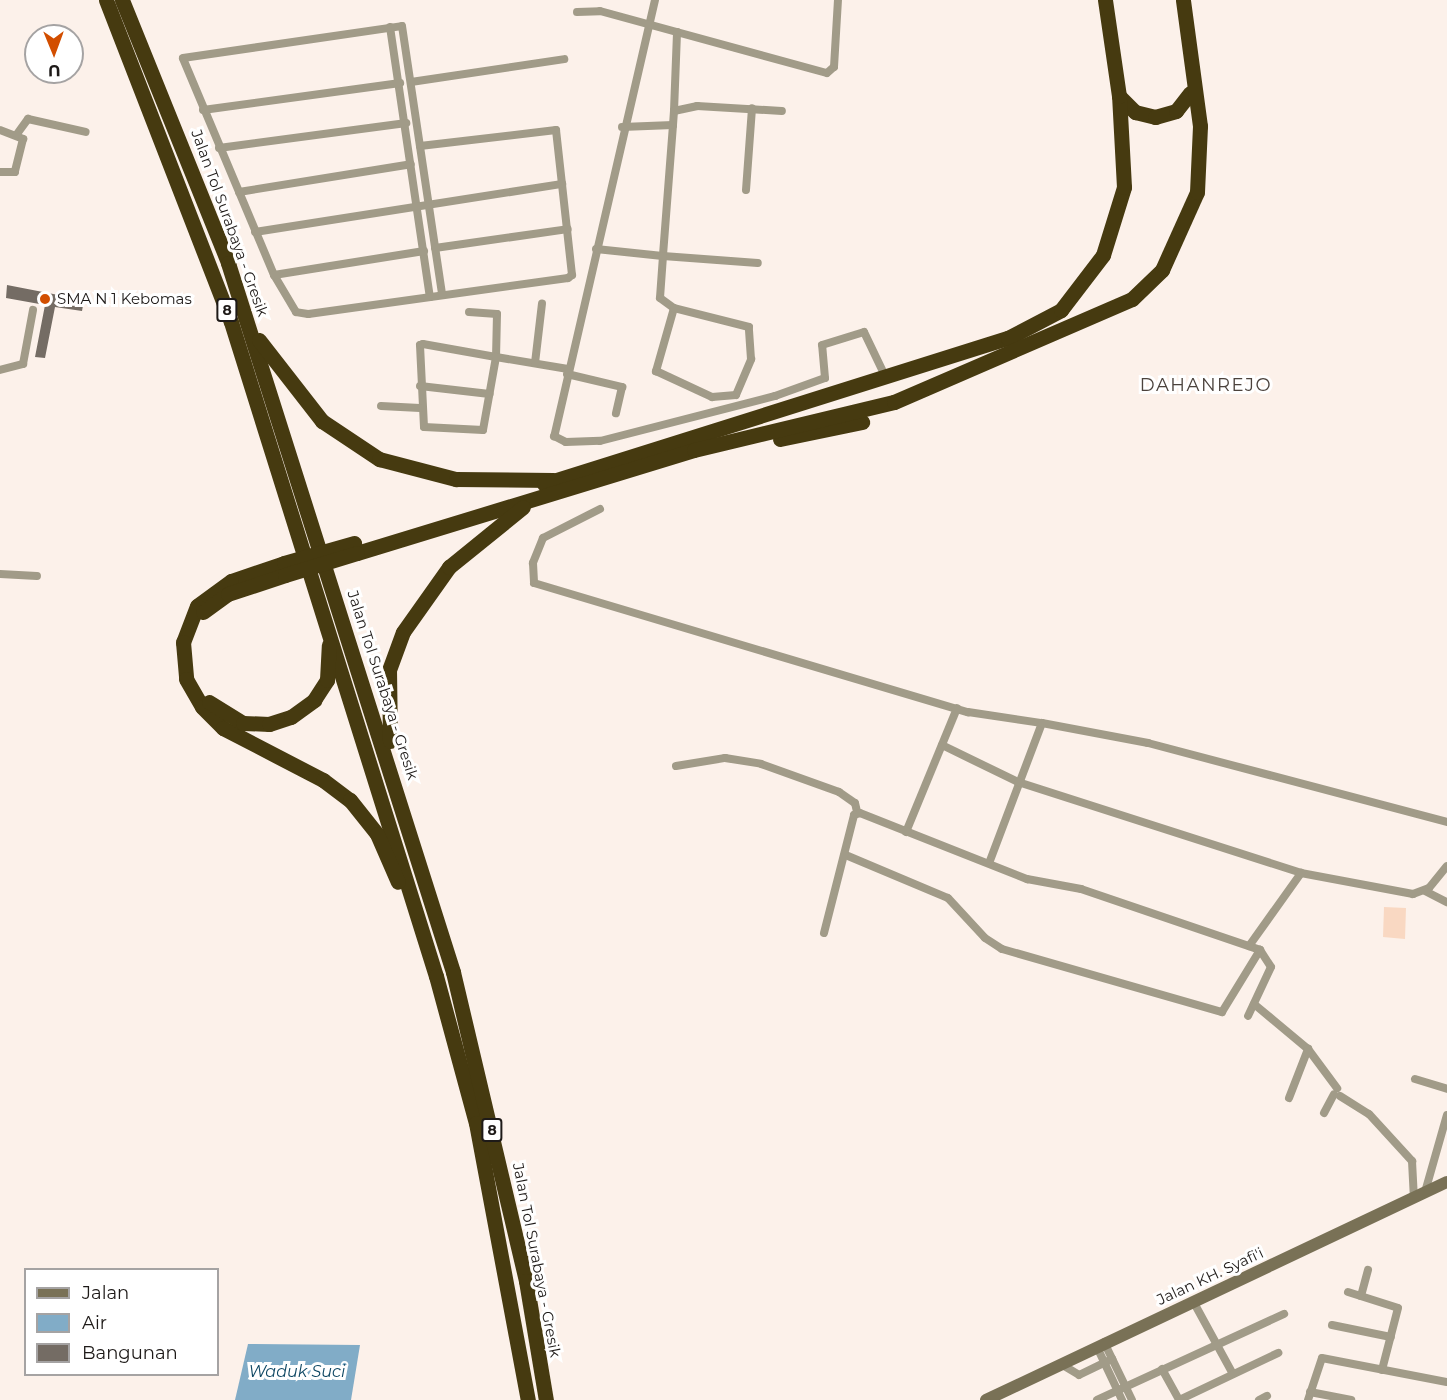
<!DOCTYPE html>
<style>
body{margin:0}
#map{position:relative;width:1447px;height:1400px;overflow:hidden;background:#fcf1ea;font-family:Montserrat,sans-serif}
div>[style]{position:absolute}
.green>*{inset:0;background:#f9d8c2}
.water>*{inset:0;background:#81acc7}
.building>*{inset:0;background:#746c64}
.street>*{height:8px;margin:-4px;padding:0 4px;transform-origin:4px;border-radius:4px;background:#a19b88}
.secondary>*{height:12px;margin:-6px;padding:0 6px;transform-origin:6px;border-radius:6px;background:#797156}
.highway>*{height:15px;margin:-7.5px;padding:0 7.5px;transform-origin:7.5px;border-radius:7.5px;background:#463a10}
.highway-bridge>*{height:15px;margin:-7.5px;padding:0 7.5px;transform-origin:7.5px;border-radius:7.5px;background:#463a10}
.dots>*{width:16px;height:16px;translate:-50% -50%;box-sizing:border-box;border:3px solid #fff;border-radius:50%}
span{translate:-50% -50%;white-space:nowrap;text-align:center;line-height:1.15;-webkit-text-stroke:6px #fff;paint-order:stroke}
.shield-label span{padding:2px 4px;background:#fff;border:2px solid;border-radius:4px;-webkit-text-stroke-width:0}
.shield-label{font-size:14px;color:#1e1a18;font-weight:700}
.street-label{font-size:15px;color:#1e1a18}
.poi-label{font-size:15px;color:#1e1a18}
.left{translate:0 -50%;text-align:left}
.water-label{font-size:16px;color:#0e4763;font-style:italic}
.quarter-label{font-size:18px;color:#4b423c;letter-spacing:1.5px}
.legend{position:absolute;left:24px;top:1268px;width:195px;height:108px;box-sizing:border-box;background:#fff;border:2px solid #a5a3a3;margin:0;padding:8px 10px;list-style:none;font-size:18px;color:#1e1a18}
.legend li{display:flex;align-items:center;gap:12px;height:30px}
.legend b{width:30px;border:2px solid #a5a3a3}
.north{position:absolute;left:24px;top:24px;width:60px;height:60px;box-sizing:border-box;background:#fff;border:2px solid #a5a3a3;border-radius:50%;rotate:179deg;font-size:16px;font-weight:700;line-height:24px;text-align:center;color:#1e1a18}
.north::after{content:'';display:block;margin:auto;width:21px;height:27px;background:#d24e00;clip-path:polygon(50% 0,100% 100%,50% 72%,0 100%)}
</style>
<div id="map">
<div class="green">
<i style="clip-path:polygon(1384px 907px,1406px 908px,1405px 939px,1383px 937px)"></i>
</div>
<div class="water">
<i style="clip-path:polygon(248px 1344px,360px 1345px,351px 1400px,235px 1400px)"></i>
</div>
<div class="building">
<i style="clip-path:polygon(7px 285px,84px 300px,82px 311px,55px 307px,45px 358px,35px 357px,45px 305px,6px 298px)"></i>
</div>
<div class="street">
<i style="left:655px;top:0;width:448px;rotate:103deg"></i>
<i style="left:554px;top:436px;width:13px;rotate:27deg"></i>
<i style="left:566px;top:442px;width:34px;rotate:-2deg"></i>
<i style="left:600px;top:441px;width:181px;rotate:-14.4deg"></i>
<i style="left:775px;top:396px;width:53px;rotate:-19.8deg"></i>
<i style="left:825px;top:378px;width:33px;rotate:-95deg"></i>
<i style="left:822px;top:345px;width:44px;rotate:-17.2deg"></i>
<i style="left:864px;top:332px;width:51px;rotate:64.4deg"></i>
<i style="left:577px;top:12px;width:23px;rotate:-2deg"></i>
<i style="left:600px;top:11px;width:235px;rotate:15.3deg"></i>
<i style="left:827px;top:73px;width:9px;rotate:-41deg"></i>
<i style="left:834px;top:67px;width:67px;rotate:-86.6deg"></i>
<i style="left:390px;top:27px;width:273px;rotate:81.6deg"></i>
<i style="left:411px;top:82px;width:155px;rotate:-8.5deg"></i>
<i style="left:203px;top:110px;width:199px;rotate:-7.8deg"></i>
<i style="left:674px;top:111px;width:79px;rotate:-87.8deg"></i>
<i style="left:673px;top:125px;width:131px;rotate:94.4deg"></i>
<i style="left:663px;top:256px;width:95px;rotate:4.2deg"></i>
<i style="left:622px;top:127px;width:51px;rotate:-2.2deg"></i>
<i style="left:673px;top:125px;width:14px;rotate:-86deg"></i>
<i style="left:674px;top:111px;width:24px;rotate:-12deg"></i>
<i style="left:697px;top:106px;width:85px;rotate:3.4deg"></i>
<i style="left:0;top:130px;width:25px;rotate:21deg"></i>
<i style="left:23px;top:139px;width:34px;rotate:104deg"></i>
<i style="left:15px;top:172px;width:15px;rotate:180deg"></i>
<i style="left:17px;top:134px;width:19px;rotate:-54deg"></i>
<i style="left:28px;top:119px;width:59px;rotate:12.6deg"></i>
<i style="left:420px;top:146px;width:137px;rotate:-6.7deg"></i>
<i style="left:556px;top:130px;width:146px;rotate:83.7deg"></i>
<i style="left:572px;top:275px;width:5px;rotate:143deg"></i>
<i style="left:568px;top:278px;width:262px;rotate:172.1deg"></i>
<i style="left:308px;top:314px;width:12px;rotate:-171deg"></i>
<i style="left:296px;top:312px;width:43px;rotate:-120.7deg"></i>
<i style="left:274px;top:275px;width:235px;rotate:-112.8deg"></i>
<i style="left:183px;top:58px;width:221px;rotate:-8.3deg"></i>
<i style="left:402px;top:26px;width:272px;rotate:81.5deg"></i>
<i style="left:219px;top:148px;width:189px;rotate:-7.6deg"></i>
<i style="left:746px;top:190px;width:82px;rotate:-85.8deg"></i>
<i style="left:239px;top:192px;width:174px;rotate:-9.2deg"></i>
<i style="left:255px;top:232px;width:311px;rotate:-8.9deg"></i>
<i style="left:435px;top:248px;width:134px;rotate:-8.1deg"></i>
<i style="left:596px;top:249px;width:67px;rotate:6deg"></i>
<i style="left:663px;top:256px;width:42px;rotate:94.1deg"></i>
<i style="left:660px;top:298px;width:17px;rotate:36deg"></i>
<i style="left:674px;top:308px;width:66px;rotate:105.9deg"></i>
<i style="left:656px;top:371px;width:62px;rotate:24.9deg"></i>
<i style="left:712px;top:397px;width:24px;rotate:-5deg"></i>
<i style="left:736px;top:395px;width:39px;rotate:-67deg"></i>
<i style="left:751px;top:359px;width:32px;rotate:-94deg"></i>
<i style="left:749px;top:327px;width:77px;rotate:-165.8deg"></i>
<i style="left:274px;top:275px;width:152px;rotate:-9.1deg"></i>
<i style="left:469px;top:312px;width:28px;rotate:4deg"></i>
<i style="left:497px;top:314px;width:43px;rotate:91.3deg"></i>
<i style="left:496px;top:357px;width:74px;rotate:100.1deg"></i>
<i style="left:483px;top:430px;width:59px;rotate:-177.1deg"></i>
<i style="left:424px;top:427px;width:82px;rotate:-92.8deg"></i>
<i style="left:420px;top:345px;width:3px;rotate:-18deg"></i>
<i style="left:423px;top:344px;width:74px;rotate:10.1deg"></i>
<i style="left:496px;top:357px;width:73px;rotate:9.5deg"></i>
<i style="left:535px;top:363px;width:60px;rotate:-83.3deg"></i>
<i style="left:0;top:370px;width:24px;rotate:-15deg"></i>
<i style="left:23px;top:364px;width:55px;rotate:-79.5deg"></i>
<i style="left:567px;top:374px;width:57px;rotate:13.3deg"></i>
<i style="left:622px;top:387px;width:27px;rotate:103deg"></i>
<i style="left:420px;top:386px;width:70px;rotate:6.5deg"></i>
<i style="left:381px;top:406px;width:39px;rotate:3deg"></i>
<i style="left:600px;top:509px;width:64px;rotate:153deg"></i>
<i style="left:543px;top:538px;width:27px;rotate:112deg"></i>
<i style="left:533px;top:563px;width:20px;rotate:87deg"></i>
<i style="left:534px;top:583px;width:453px;rotate:16.6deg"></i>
<i style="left:968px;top:712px;width:75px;rotate:8.5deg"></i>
<i style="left:1042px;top:723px;width:150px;rotate:110.7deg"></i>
<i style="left:0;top:574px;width:37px;rotate:3deg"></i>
<i style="left:1042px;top:723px;width:108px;rotate:10.7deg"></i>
<i style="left:1148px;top:743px;width:309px;rotate:14.8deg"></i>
<i style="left:942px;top:745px;width:85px;rotate:26deg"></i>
<i style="left:1018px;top:782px;width:297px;rotate:17.8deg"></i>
<i style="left:1301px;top:873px;width:114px;rotate:10.6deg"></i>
<i style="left:1413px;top:894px;width:17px;rotate:-21deg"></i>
<i style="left:1429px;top:888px;width:28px;rotate:-51deg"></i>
<i style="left:676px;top:766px;width:50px;rotate:-9.3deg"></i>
<i style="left:725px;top:758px;width:36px;rotate:9deg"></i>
<i style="left:761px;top:764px;width:83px;rotate:19.7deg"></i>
<i style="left:839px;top:792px;width:19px;rotate:35deg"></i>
<i style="left:855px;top:803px;width:9px;rotate:77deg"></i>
<i style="left:906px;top:832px;width:134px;rotate:-67.6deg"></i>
<i style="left:848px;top:856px;width:108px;rotate:22.8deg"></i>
<i style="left:948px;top:898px;width:54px;rotate:47.2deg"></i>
<i style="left:985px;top:938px;width:20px;rotate:33deg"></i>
<i style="left:1002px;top:949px;width:229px;rotate:16deg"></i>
<i style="left:1222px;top:1012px;width:73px;rotate:-58.5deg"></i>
<i style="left:1425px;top:891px;width:25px;rotate:27deg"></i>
<i style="left:824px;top:933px;width:122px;rotate:-75.7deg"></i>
<i style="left:854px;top:815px;width:6px;rotate:-18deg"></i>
<i style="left:860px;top:813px;width:180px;rotate:21.6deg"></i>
<i style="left:1027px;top:879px;width:55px;rotate:10.5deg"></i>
<i style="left:1081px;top:889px;width:189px;rotate:18.8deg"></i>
<i style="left:1260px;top:950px;width:20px;rotate:57deg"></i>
<i style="left:1271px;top:967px;width:54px;rotate:115.1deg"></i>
<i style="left:1249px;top:946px;width:90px;rotate:-54.5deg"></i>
<i style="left:1254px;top:1004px;width:70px;rotate:39.8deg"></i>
<i style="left:1308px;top:1049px;width:49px;rotate:53.4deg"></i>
<i style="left:1415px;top:1079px;width:34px;rotate:17deg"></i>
<i style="left:1340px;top:1096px;width:34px;rotate:32deg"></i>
<i style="left:1369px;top:1114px;width:64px;rotate:47.5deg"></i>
<i style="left:1412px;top:1161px;width:36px;rotate:87deg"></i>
<i style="left:1289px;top:1098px;width:53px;rotate:-68.8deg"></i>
<i style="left:1324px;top:1113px;width:21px;rotate:-62deg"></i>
<i style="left:1425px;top:1192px;width:80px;rotate:-74.1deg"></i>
<i style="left:1348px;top:1292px;width:52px;rotate:17.7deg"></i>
<i style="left:1398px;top:1308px;width:64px;rotate:104.5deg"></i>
<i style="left:1361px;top:1296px;width:27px;rotate:-75deg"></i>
<i style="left:1193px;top:1301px;width:83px;rotate:61.3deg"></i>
<i style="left:1332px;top:1325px;width:60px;rotate:11.5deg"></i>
<i style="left:1104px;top:1342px;width:64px;rotate:64.2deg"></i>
<i style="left:1097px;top:1347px;width:59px;rotate:64.7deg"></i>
<i style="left:1061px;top:1364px;width:21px;rotate:31deg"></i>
<i style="left:1079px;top:1375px;width:37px;rotate:-26deg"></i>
<i style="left:1162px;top:1369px;width:35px;rotate:61deg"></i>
<i style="left:1310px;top:1392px;width:42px;rotate:11deg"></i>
<i style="left:1097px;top:1400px;width:206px;rotate:-24.7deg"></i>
<i style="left:1179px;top:1400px;width:110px;rotate:-25.4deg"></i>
<i style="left:1259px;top:1400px;width:9px;rotate:-27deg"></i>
<i style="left:1308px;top:1400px;width:44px;rotate:-71.6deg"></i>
<i style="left:1322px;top:1358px;width:127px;rotate:10.9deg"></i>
</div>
<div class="secondary">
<i style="left:986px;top:1400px;width:510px;rotate:-25.31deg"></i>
</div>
<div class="highway">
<i style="left:106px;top:0;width:345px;rotate:68.8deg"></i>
<i style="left:231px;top:322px;width:685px;rotate:72.6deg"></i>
<i style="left:436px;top:976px;width:152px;rotate:74.8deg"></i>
<i style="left:476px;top:1123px;width:282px;rotate:79.4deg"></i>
<i style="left:122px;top:0;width:284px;rotate:68deg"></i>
<i style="left:228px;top:263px;width:744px;rotate:72.39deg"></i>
<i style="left:453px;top:972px;width:318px;rotate:76.7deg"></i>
<i style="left:526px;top:1281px;width:121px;rotate:80.5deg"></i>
<i style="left:1119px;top:96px;width:23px;rotate:45deg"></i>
<i style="left:1135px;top:112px;width:21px;rotate:14deg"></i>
<i style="left:1155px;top:117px;width:22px;rotate:-16deg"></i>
<i style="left:1176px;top:111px;width:23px;rotate:-52deg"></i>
<i style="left:259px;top:340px;width:103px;rotate:52.1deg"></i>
<i style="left:322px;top:421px;width:69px;rotate:33.7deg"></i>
<i style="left:379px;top:459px;width:80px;rotate:14.6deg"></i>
<i style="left:456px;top:479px;width:97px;rotate:0.6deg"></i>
<i style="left:780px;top:439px;width:84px;rotate:-11.7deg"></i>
<i style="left:544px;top:484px;width:486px;rotate:-17.5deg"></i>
<i style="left:1008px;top:338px;width:60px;rotate:-27.8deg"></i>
<i style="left:1061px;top:310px;width:69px;rotate:-52.6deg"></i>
<i style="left:1103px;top:255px;width:71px;rotate:-72.8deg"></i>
<i style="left:1124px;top:187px;width:91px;rotate:-93.1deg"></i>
<i style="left:1119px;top:96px;width:97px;rotate:-98.3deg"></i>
<i style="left:357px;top:553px;width:352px;rotate:-17deg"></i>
<i style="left:694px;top:450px;width:206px;rotate:-13.5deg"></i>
<i style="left:894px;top:402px;width:259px;rotate:-23.4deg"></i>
<i style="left:1132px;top:299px;width:42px;rotate:-44deg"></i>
<i style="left:1162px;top:270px;width:85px;rotate:-65.8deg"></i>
<i style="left:1197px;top:192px;width:66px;rotate:-87.4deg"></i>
<i style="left:1200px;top:126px;width:127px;rotate:-97.7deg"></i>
<i style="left:284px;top:563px;width:56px;rotate:161.2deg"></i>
<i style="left:231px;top:581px;width:42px;rotate:143.7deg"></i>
<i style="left:197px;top:606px;width:39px;rotate:111deg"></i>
<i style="left:183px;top:642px;width:37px;rotate:85deg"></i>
<i style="left:186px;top:679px;width:32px;rotate:60deg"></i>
<i style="left:202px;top:707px;width:30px;rotate:45deg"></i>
<i style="left:223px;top:728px;width:113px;rotate:27.5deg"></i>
<i style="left:323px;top:780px;width:34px;rotate:37deg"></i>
<i style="left:350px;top:800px;width:43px;rotate:51.5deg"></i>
<i style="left:377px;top:834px;width:52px;rotate:66.4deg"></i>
<i style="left:203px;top:612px;width:31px;rotate:-36deg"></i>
<i style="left:228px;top:594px;width:60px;rotate:-18.4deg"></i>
<i style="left:209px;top:702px;width:40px;rotate:32deg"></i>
<i style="left:243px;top:723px;width:26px;rotate:2deg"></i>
<i style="left:269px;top:724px;width:23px;rotate:-18deg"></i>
<i style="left:291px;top:717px;width:29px;rotate:-36deg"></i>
<i style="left:314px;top:700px;width:24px;rotate:-57deg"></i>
<i style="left:327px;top:680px;width:35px;rotate:-87deg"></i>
<i style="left:390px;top:741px;width:71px;rotate:-90.8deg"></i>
<i style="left:389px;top:670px;width:40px;rotate:-69.8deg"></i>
<i style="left:403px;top:632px;width:80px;rotate:-54.7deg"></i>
<i style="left:449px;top:567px;width:95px;rotate:-39deg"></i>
</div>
<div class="highway-bridge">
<i style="left:284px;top:563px;width:73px;rotate:-15.9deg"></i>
<i style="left:285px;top:575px;width:75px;rotate:-17deg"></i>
</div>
<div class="dots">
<i style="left:45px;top:299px;background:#d24e00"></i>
</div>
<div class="shield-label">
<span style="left:227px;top:310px">8</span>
<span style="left:492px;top:1130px">8</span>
</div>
<div class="street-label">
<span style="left:230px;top:223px;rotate:70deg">Jalan Tol Surabaya - Gresik</span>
<span style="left:383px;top:685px;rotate:72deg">Jalan Tol Surabaya - Gresik</span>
<span style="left:537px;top:1260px;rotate:79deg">Jalan Tol Surabaya - Gresik</span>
<span style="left:1210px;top:1276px;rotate:-25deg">Jalan KH. Syafi'i</span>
</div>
<div class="poi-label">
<span class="left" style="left:57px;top:299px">SMA N 1 Kebomas</span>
</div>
<div class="water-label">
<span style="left:297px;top:1372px">Waduk Suci</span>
</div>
<div class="quarter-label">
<span style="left:1206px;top:385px">DAHANREJO</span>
</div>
<ul class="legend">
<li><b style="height:8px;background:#797156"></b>Jalan</li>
<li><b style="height:16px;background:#81acc7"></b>Air</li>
<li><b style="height:16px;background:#746c64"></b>Bangunan</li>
</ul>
<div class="north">U</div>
</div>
